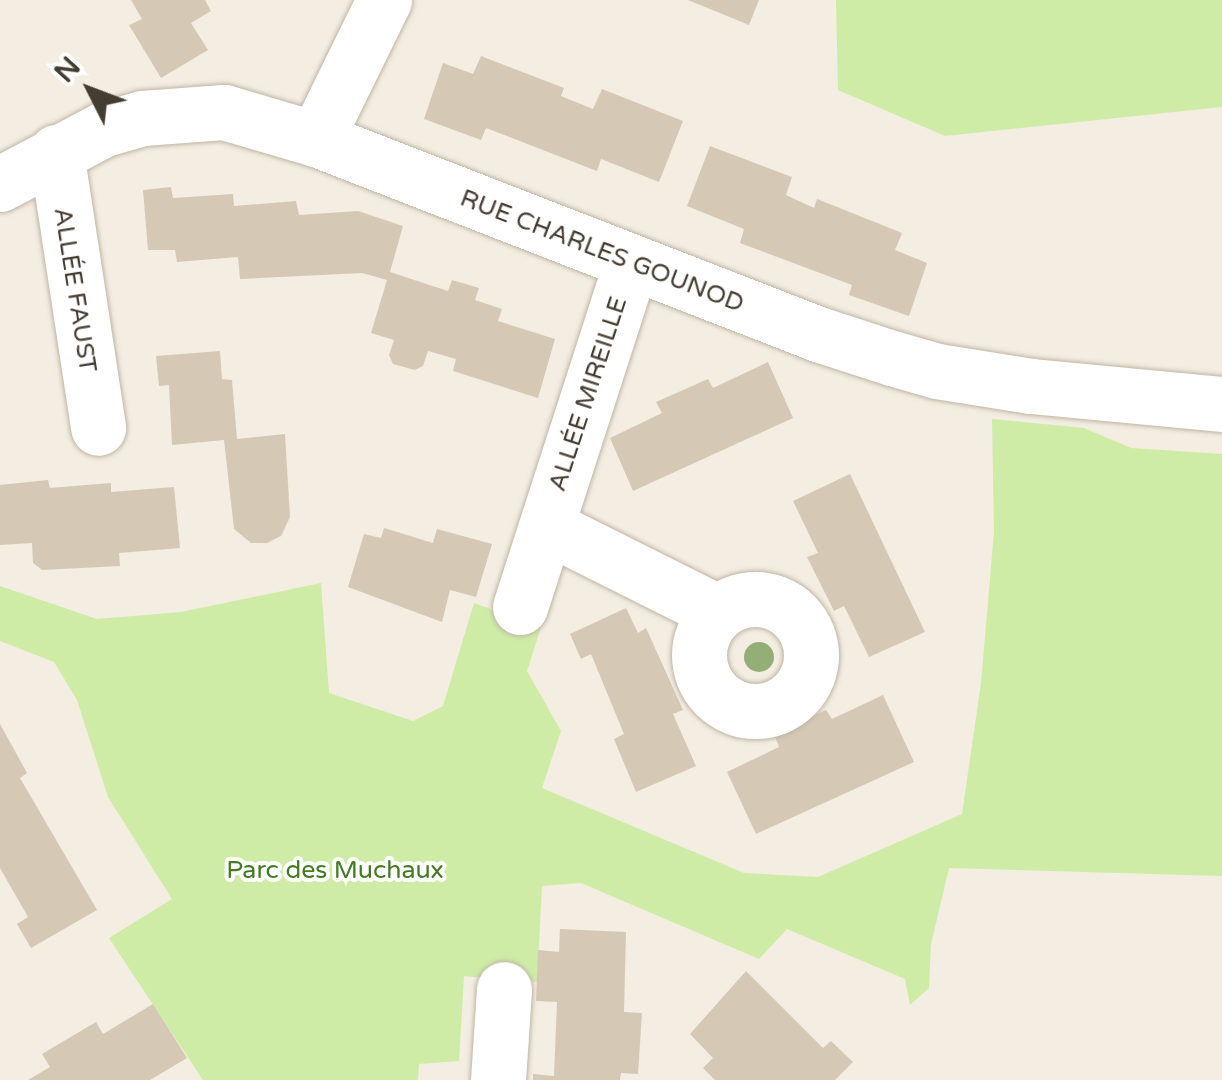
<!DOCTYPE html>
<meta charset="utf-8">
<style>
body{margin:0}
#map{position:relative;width:1222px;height:1080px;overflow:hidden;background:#f3ede2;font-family:"Varela Round",sans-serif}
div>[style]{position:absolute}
.green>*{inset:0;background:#ceeca6}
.building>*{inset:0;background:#d5c9b6}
.roads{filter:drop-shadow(0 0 2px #bfb5a4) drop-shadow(0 0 2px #bfb5a4)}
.minor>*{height:55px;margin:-27.5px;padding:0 27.5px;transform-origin:27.5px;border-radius:27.5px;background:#fff}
.minor>.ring{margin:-27.5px;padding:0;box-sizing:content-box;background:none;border:55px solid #fff;border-radius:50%}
.trees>*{width:30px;height:30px;margin:-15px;border-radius:50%;background:#93ae77}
span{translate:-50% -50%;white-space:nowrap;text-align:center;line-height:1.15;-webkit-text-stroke:8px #fff;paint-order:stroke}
.street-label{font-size:25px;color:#453d32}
.park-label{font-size:25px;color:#457b20}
.north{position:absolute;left:40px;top:40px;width:100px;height:100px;-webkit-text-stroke:8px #fff;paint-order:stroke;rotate:312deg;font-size:28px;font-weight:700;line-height:40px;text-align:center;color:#453d32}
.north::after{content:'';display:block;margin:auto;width:35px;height:45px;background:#453d32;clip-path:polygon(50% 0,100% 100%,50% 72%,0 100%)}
</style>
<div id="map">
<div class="green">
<i style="clip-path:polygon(836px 0,1222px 0,1222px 107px,945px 136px,838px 90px)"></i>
<i style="clip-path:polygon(992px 419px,1084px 428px,1131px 448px,1222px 454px,1222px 876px,949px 868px,931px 944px,929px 988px,910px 1005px,905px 979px,787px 929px,759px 959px,581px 883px,542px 886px,537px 982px,464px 976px,459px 1061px,419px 1064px,418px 1080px,203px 1080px,109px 938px,172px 899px,108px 797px,77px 700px,54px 662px,0 641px,0 586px,97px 619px,181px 612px,321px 583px,329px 693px,413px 721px,443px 706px,474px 603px,541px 627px,527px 671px,561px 731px,542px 788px,744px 873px,818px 877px,962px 814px,981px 683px,994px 532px)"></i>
</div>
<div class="building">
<i style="clip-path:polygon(131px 0,205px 0,211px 11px,191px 23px,208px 50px,161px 78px,129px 25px,142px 19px)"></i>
<i style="clip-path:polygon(688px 0,759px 0,749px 25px)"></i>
<i style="clip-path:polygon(481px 56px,564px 88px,561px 96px,593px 109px,602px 89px,683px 121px,659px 182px,601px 159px,597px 171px,486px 128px,481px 140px,424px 119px,443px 63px,473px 74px)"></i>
<i style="clip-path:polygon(710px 146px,792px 177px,786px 195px,814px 208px,817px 199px,902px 233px,895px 250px,927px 263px,909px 316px,849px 295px,852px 285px,740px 243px,744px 229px,687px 206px)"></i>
<i style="clip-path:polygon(171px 187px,173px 198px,233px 194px,234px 206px,296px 201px,299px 215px,358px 211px,403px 226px,390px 272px,448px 291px,452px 280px,479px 288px,475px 300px,502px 309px,498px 321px,555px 339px,538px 398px,453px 371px,456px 359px,428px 351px,423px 366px,415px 370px,393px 364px,389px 355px,394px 340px,371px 333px,387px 280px,362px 273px,240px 279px,238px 257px,177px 262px,175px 250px,148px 250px,143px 190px)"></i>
<i style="clip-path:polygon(220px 351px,222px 379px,232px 380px,237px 439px,285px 434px,290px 517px,281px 536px,267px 543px,251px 543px,234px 529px,224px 440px,172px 445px,169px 385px,159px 386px,156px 356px)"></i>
<i style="clip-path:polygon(768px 362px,793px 418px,633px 491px,610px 438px,662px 413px,656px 402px,708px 379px,713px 388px)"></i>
<i style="clip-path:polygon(850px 474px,925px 632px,869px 657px,844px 606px,834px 611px,807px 557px,818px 553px,793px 501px)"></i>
<i style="clip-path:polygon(48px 480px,50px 488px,111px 483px,111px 492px,174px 487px,180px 548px,119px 553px,120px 566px,42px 570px,33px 563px,32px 543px,0 545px,0 485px)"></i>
<i style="clip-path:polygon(384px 528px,433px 543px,437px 529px,492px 544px,476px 597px,450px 590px,442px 622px,348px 587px,364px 534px,381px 538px)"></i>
<i style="clip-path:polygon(626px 608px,638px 633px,646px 628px,683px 710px,673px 714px,696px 766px,636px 792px,614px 739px,624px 734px,591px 654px,581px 659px,570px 634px)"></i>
<i style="clip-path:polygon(883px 695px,914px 762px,756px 834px,727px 772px,779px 747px,774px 734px,826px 710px,832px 719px)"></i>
<i style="clip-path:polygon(0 724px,27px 773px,20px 778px,97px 910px,31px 948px,17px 924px,28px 917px,0 868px)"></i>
<i style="clip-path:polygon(560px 929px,626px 932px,624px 1012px,642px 1013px,638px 1074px,621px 1073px,620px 1080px,533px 1080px,533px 1074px,554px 1076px,557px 1002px,536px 1001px,538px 950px,559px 952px)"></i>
<i style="clip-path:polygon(746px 971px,823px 1048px,831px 1041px,853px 1062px,835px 1080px,715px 1080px,703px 1068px,713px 1058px,690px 1034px)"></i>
<i style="clip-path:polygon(153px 1004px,187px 1058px,150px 1080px,28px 1080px,50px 1067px,42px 1054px,96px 1022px,103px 1034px)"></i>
</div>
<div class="roads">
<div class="minor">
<i style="left:316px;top:139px;width:155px;rotate:-63.9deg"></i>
<i style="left:56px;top:152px;width:279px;rotate:81.3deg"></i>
<i style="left:0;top:184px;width:118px;rotate:-27.9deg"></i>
<i style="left:104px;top:129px;width:40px;rotate:-16deg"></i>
<i style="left:142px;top:118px;width:82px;rotate:-4.2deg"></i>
<i style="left:224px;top:112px;width:96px;rotate:16.4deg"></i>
<i style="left:316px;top:139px;width:539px;rotate:21.23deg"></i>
<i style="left:818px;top:334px;width:78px;rotate:18deg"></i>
<i style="left:892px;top:358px;width:47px;rotate:16.1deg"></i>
<i style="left:937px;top:371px;width:95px;rotate:9.1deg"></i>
<i style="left:1031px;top:386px;width:192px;rotate:5.4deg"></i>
<i style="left:546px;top:526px;width:192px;rotate:26.6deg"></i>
<i class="ring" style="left:699px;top:599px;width:57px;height:57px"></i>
<i style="left:520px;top:607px;width:361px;rotate:-72.1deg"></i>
<i style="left:498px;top:1080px;width:91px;rotate:-86.2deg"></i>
</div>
</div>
<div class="trees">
<i style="left:759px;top:657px"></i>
</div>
<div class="street-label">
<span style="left:602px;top:251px;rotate:21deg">RUE CHARLES GOUNOD</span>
<span style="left:75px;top:290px;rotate:81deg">ALLÉE FAUST</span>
<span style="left:588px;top:394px;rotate:-72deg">ALLÉE MIREILLE</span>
</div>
<div class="park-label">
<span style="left:335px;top:870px">Parc des Muchaux</span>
</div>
<div class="north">N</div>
</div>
